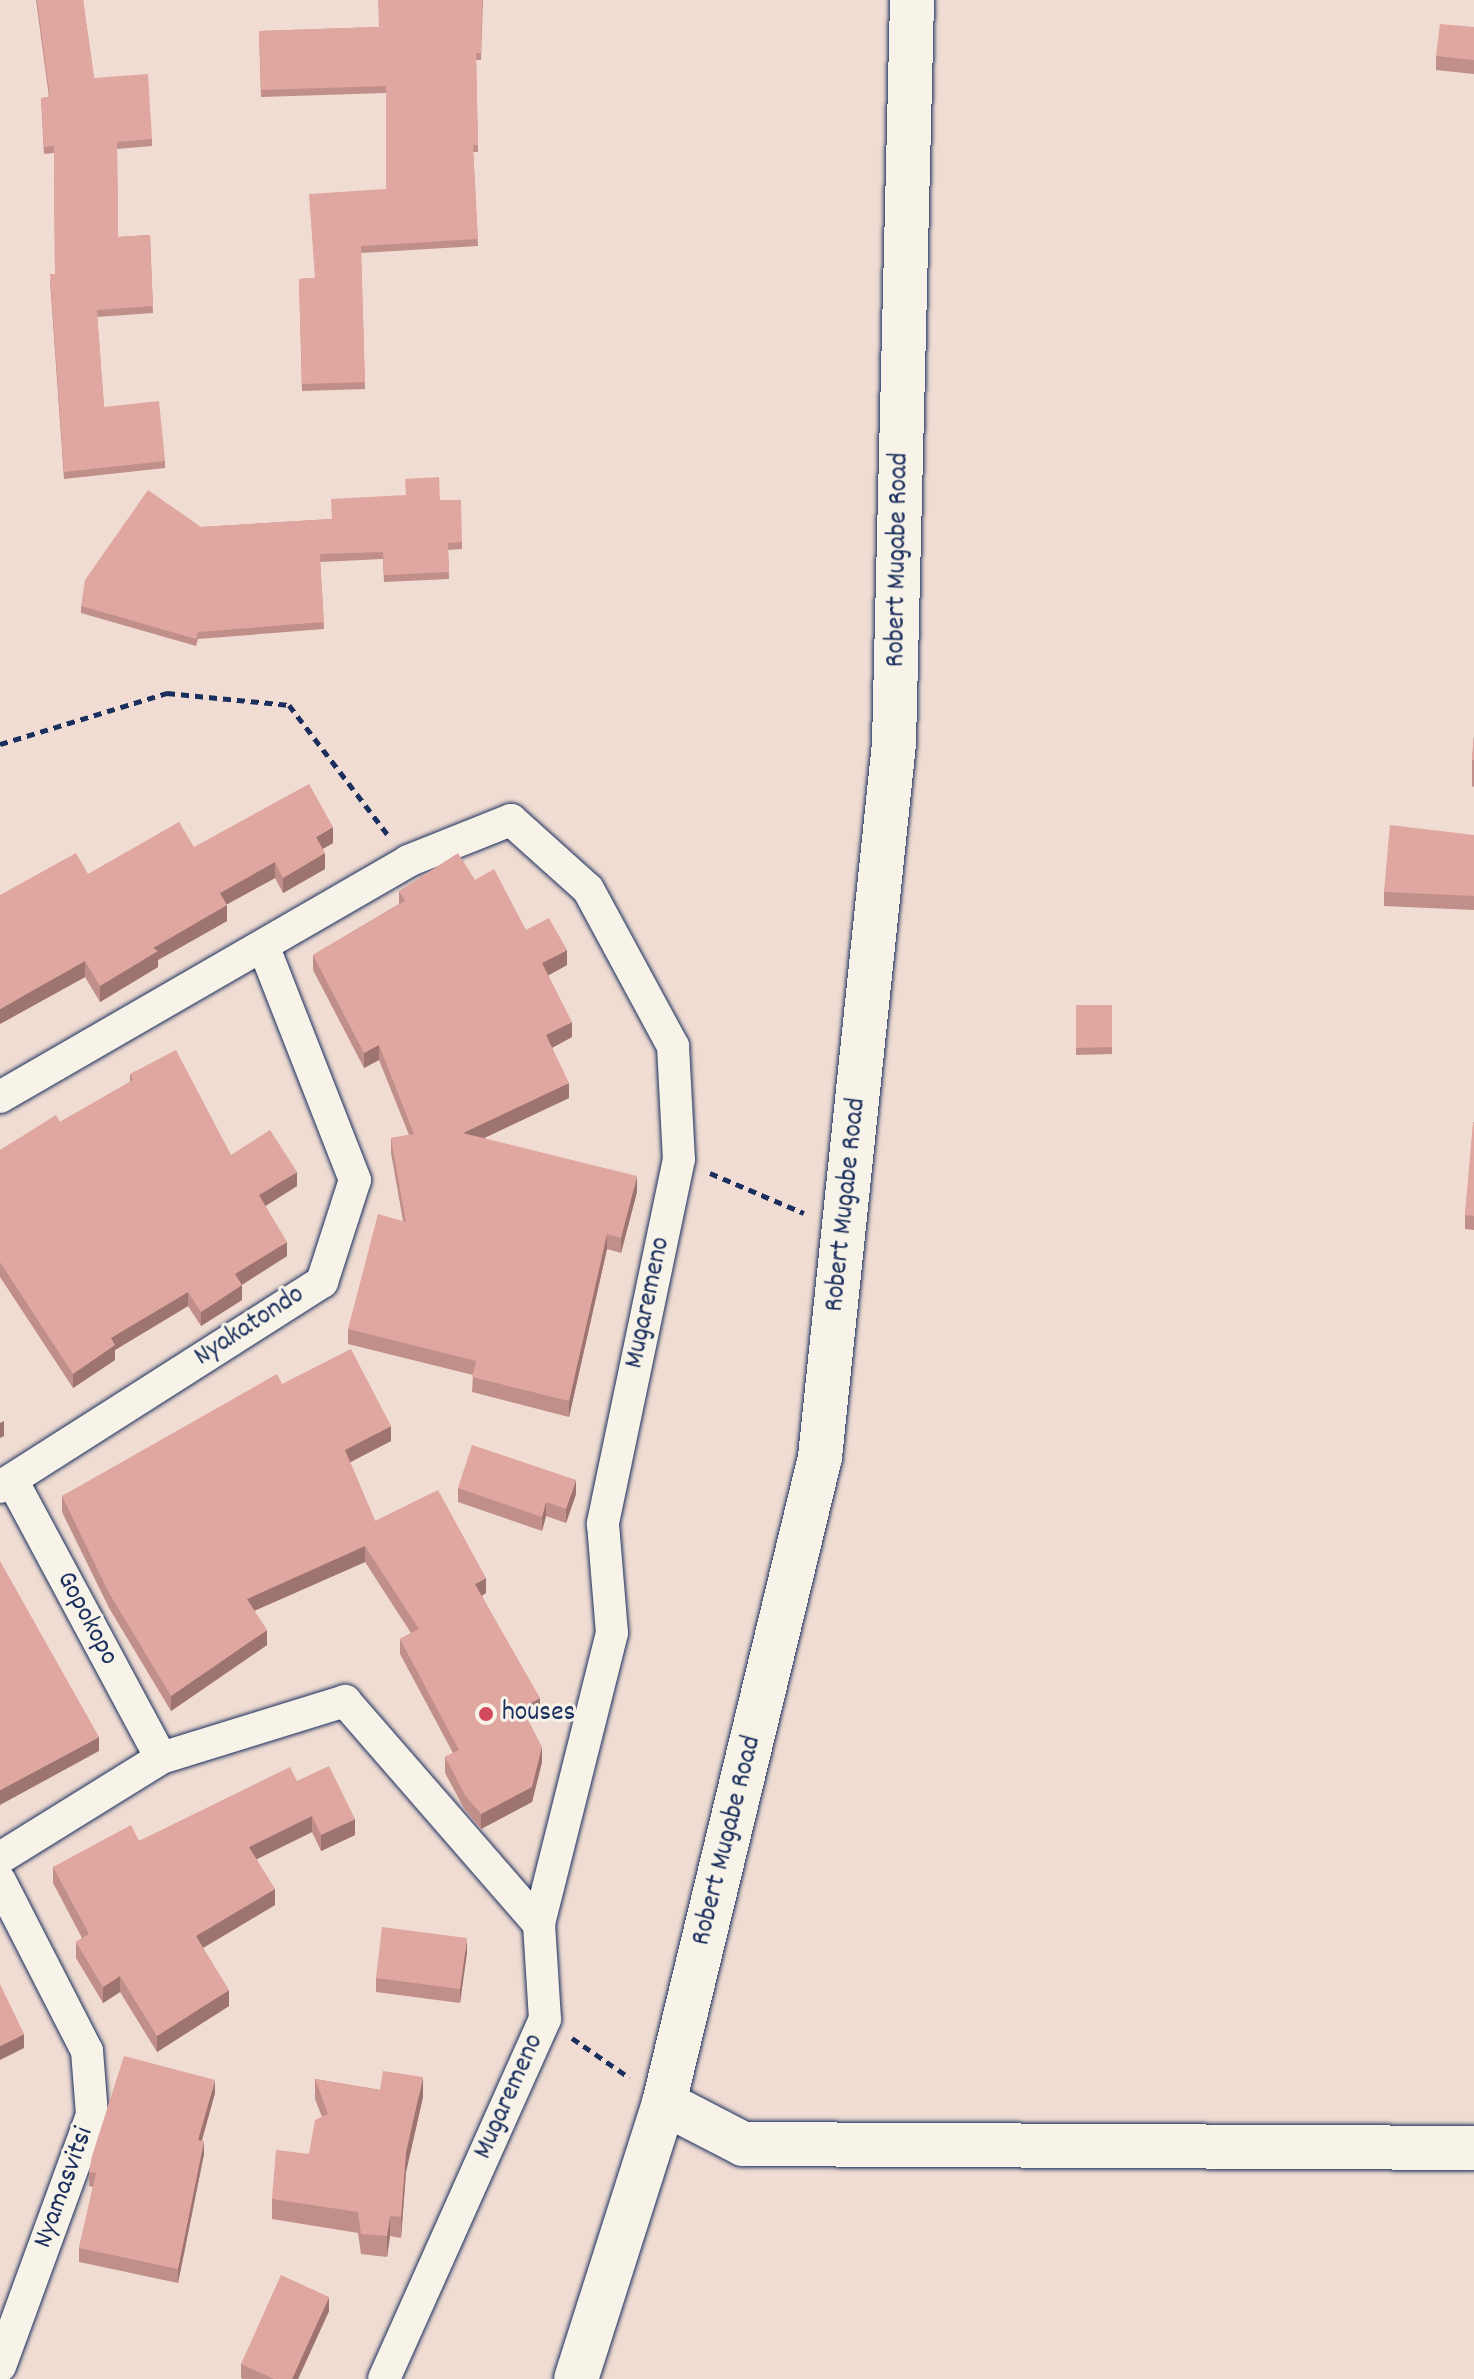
<!DOCTYPE html>
<style>
body{margin:0}
#map{position:relative;width:1474px;height:2379px;overflow:hidden;background:#f0dcd2;font-family:Dekko,sans-serif}
div>[style]{position:absolute}
.path>*{height:5px;margin-top:-2.5px;transform-origin:0;background:repeating-linear-gradient(90deg,#1b2f5e 0 8px,transparent 0 14px)}
.roads{filter:drop-shadow(0 0 2px #1b2f5e) drop-shadow(0 0 2px #1b2f5e)}
.street>*{height:32px;margin:-16px;padding:0 16px;transform-origin:16px;border-radius:16px;background:#f7f3e8}
.secondary>*{height:44px;margin:-22px;padding:0 22px;transform-origin:22px;border-radius:22px;background:#f7f3e8}
.primary>*{height:44px;margin:-22px;padding:0 22px;transform-origin:22px;border-radius:22px;background:#f7f3e8}
.wall>*{inset:0;background:#c18f8a}
.shaded-wall>*{inset:0;background:#9d7470}
.building>*{inset:0;background:#e0a6a0}
.dots>*{width:22px;height:22px;translate:-50% -50%;box-sizing:border-box;border:4px solid #f7f3e8;border-radius:50%}
span{translate:-50% -50%;white-space:nowrap;text-align:center;line-height:1.15;-webkit-text-stroke:6px #f7f3e8;paint-order:stroke}
.street-label{font-size:28px;color:#1b2f5e}
.poi-label{font-size:28px;color:#1b2f5e}
.left{translate:0 -50%;text-align:left}
</style>
<div id="map">
<div class="path">
<i style="left:0;top:744px;width:175px;rotate:-17deg"></i>
<i style="left:167px;top:693px;width:123px;rotate:5.6deg"></i>
<i style="left:289px;top:705px;width:163px;rotate:52.7deg"></i>
<i style="left:710px;top:1173px;width:102px;rotate:23.1deg"></i>
<i style="left:572px;top:2038px;width:70px;rotate:34.6deg"></i>
</div>
<div class="roads">
<div class="street">
<i style="left:0;top:1097px;width:471px;rotate:-30deg"></i>
<i style="left:408px;top:861px;width:111px;rotate:-21.7deg"></i>
<i style="left:511px;top:820px;width:103px;rotate:41.9deg"></i>
<i style="left:588px;top:889px;width:179px;rotate:61.6deg"></i>
<i style="left:673px;top:1046px;width:113px;rotate:87deg"></i>
<i style="left:679px;top:1159px;width:373px;rotate:101.8deg"></i>
<i style="left:603px;top:1524px;width:109px;rotate:85.3deg"></i>
<i style="left:612px;top:1633px;width:300px;rotate:104.1deg"></i>
<i style="left:539px;top:1924px;width:95px;rotate:86.4deg"></i>
<i style="left:545px;top:2019px;width:394px;rotate:114.1deg"></i>
<i style="left:12px;top:1480px;width:315px;rotate:61.8deg"></i>
<i style="left:0;top:1487px;width:382px;rotate:-32.5deg"></i>
<i style="left:322px;top:1282px;width:107px;rotate:-72.1deg"></i>
<i style="left:355px;top:1180px;width:249px;rotate:-111.4deg"></i>
<i style="left:0;top:1858px;width:190px;rotate:-31.8deg"></i>
<i style="left:161px;top:1758px;width:193px;rotate:-17.2deg"></i>
<i style="left:345px;top:1701px;width:296px;rotate:49deg"></i>
<i style="left:0;top:1881px;width:191px;rotate:62.9deg"></i>
<i style="left:87px;top:2051px;width:64px;rotate:85.5deg"></i>
<i style="left:92px;top:2115px;width:267px;rotate:110.1deg"></i>
</div>
<div class="secondary">
<i style="left:664px;top:2103px;width:89px;rotate:27.4deg"></i>
<i style="left:743px;top:2144px;width:731px;rotate:0.31deg"></i>
</div>
<div class="primary">
<i style="left:576px;top:2379px;width:290px;rotate:-72.3deg"></i>
<i style="left:664px;top:2103px;width:665px;rotate:-76.42deg"></i>
<i style="left:820px;top:1457px;width:718px;rotate:-84.08deg"></i>
<i style="left:894px;top:743px;width:743px;rotate:-88.61deg"></i>
</div>
</div>
<div class="wall">
<i style="clip-path:polygon(36px 0,83px 0,94px 78px,152px 139px,152px 146px,117px 149px,118px 237px,150px 235px,153px 313px,97px 317px,104px 407px,165px 461px,165px 468px,64px 479px,50px 281px,55px 274px,54px 153px,44px 154px,41px 98px,49px 97px)"></i>
<i style="clip-path:polygon(483px 0,481px 60px,476px 60px,478px 152px,473px 152px,478px 246px,361px 253px,365px 389px,302px 391px,299px 279px,314px 278px,386px 189px,386px 93px,261px 97px,259px 31px,379px 27px)"></i>
<i style="clip-path:polygon(1474px 27px,1474px 74px,1436px 70px,1436px 56px)"></i>
<i style="clip-path:polygon(440px 500px,462px 542px,462px 549px,448px 550px,449px 579px,384px 582px,383px 559px,320px 562px,324px 629px,198px 639px,196px 646px,81px 613px,81px 606px,201px 527px,332px 519px)"></i>
<i style="clip-path:polygon(1474px 736px,1474px 787px,1472px 786px,1472px 760px)"></i>
<i style="clip-path:polygon(1474px 835px,1474px 910px,1384px 906px,1384px 892px)"></i>
<i style="clip-path:polygon(333px 843px,322px 849px,325px 869px,283px 893px,275px 878px,226px 905px,227px 921px,158px 960px,158px 967px,100px 1002px,85px 977px,0 1024px,88px 874px,194px 847px)"></i>
<i style="clip-path:polygon(475px 880px,526px 930px,567px 965px,548px 975px,572px 1037px,552px 1048px,569px 1098px,484px 1138px,637px 1192px,621px 1253px,607px 1249px,569px 1417px,472px 1392px,473px 1375px,348px 1344px,348px 1329px,403px 1221px,391px 1153px,391px 1138px,409px 1135px,379px 1060px,364px 1068px,313px 970px,313px 955px,399px 904px,399px 891px)"></i>
<i style="clip-path:polygon(1076px 1005px,1112px 1005px,1112px 1054px,1076px 1055px)"></i>
<i style="clip-path:polygon(130px 1074px,231px 1155px,297px 1186px,265px 1206px,287px 1256px,242px 1285px,242px 1300px,201px 1326px,188px 1306px,115px 1350px,115px 1360px,73px 1388px,0 1277px,0 1150px,60px 1122px,130px 1082px)"></i>
<i style="clip-path:polygon(1474px 1122px,1474px 1230px,1465px 1229px,1465px 1215px)"></i>
<i style="clip-path:polygon(282px 1384px,391px 1441px,350px 1462px,375px 1521px,486px 1593px,482px 1596px,540px 1714px,528px 1720px,542px 1762px,532px 1802px,481px 1829px,465px 1810px,445px 1773px,445px 1757px,453px 1753px,400px 1654px,400px 1639px,411px 1633px,365px 1562px,254px 1611px,267px 1645px,171px 1711px,109px 1608px,62px 1512px,62px 1496px)"></i>
<i style="clip-path:polygon(458px 1488px,576px 1494px,566px 1523px,546px 1516px,542px 1531px,458px 1502px)"></i>
<i style="clip-path:polygon(297px 1781px,355px 1835px,321px 1851px,312px 1832px,257px 1859px,275px 1905px,203px 1948px,229px 2006px,157px 2052px,120px 1992px,103px 2003px,76px 1958px,76px 1942px,82px 1938px,53px 1883px,53px 1867px,139px 1841px)"></i>
<i style="clip-path:polygon(467px 1952px,460px 2003px,376px 1992px,376px 1978px)"></i>
<i style="clip-path:polygon(315px 2079px,423px 2097px,406px 2172px,401px 2238px,390px 2236px,387px 2257px,361px 2254px,358px 2233px,272px 2219px,272px 2199px,309px 2154px,322px 2117px,315px 2099px)"></i>
<i style="clip-path:polygon(215px 2093px,202px 2140px,204px 2154px,178px 2283px,79px 2262px,79px 2248px,93px 2187px,89px 2186px,89px 2172px)"></i>
<i style="clip-path:polygon(329px 2311px,298px 2379px,243px 2379px,241px 2378px,241px 2364px)"></i>
</div>
<div class="shaded-wall">
<i style="clip-path:polygon(333px 827px,333px 843px,316px 853px,316px 837px)"></i>
<i style="clip-path:polygon(325px 853px,325px 869px,283px 893px,283px 878px)"></i>
<i style="clip-path:polygon(275px 862px,275px 878px,220px 908px,220px 893px)"></i>
<i style="clip-path:polygon(227px 905px,227px 921px,158px 960px,158px 967px,100px 1002px,100px 986px,153px 948px)"></i>
<i style="clip-path:polygon(567px 950px,567px 965px,542px 979px,542px 963px)"></i>
<i style="clip-path:polygon(85px 961px,85px 977px,0 1024px,0 1009px)"></i>
<i style="clip-path:polygon(572px 1022px,572px 1037px,546px 1051px,546px 1035px)"></i>
<i style="clip-path:polygon(379px 1045px,379px 1060px,364px 1068px,364px 1053px)"></i>
<i style="clip-path:polygon(569px 1083px,569px 1098px,463px 1148px,463px 1133px)"></i>
<i style="clip-path:polygon(297px 1172px,297px 1186px,259px 1210px,259px 1195px)"></i>
<i style="clip-path:polygon(637px 1176px,637px 1192px,621px 1253px,621px 1238px)"></i>
<i style="clip-path:polygon(607px 1234px,607px 1249px,569px 1417px,569px 1401px)"></i>
<i style="clip-path:polygon(287px 1242px,287px 1256px,235px 1289px,235px 1274px)"></i>
<i style="clip-path:polygon(242px 1285px,242px 1300px,201px 1326px,201px 1312px)"></i>
<i style="clip-path:polygon(188px 1292px,188px 1306px,115px 1350px,115px 1360px,73px 1388px,73px 1374px,111px 1338px)"></i>
<i style="clip-path:polygon(4px 1421px,4px 1436px,0 1438px,0 1423px)"></i>
<i style="clip-path:polygon(391px 1426px,391px 1441px,345px 1465px,345px 1450px)"></i>
<i style="clip-path:polygon(576px 1480px,576px 1494px,566px 1523px,566px 1509px)"></i>
<i style="clip-path:polygon(546px 1502px,546px 1516px,542px 1531px,542px 1517px)"></i>
<i style="clip-path:polygon(365px 1546px,365px 1562px,247px 1614px,247px 1599px)"></i>
<i style="clip-path:polygon(486px 1578px,486px 1593px,475px 1599px,475px 1584px)"></i>
<i style="clip-path:polygon(267px 1630px,267px 1645px,171px 1711px,171px 1696px)"></i>
<i style="clip-path:polygon(540px 1698px,540px 1714px,522px 1723px,522px 1708px)"></i>
<i style="clip-path:polygon(99px 1737px,99px 1751px,0 1805px,0 1790px)"></i>
<i style="clip-path:polygon(542px 1747px,542px 1762px,532px 1802px,481px 1829px,481px 1814px)"></i>
<i style="clip-path:polygon(312px 1816px,312px 1832px,249px 1863px,249px 1847px)"></i>
<i style="clip-path:polygon(355px 1819px,355px 1835px,321px 1851px,321px 1835px)"></i>
<i style="clip-path:polygon(275px 1889px,275px 1905px,196px 1952px,196px 1936px)"></i>
<i style="clip-path:polygon(467px 1938px,467px 1952px,460px 2003px,460px 1989px)"></i>
<i style="clip-path:polygon(120px 1976px,120px 1992px,103px 2003px,103px 1987px)"></i>
<i style="clip-path:polygon(229px 1990px,229px 2006px,157px 2052px,157px 2036px)"></i>
<i style="clip-path:polygon(24px 2034px,24px 2048px,0 2060px,0 2046px)"></i>
<i style="clip-path:polygon(423px 2077px,423px 2097px,406px 2172px,401px 2238px,401px 2217px,406px 2152px)"></i>
<i style="clip-path:polygon(215px 2080px,215px 2093px,198px 2154px,198px 2140px)"></i>
<i style="clip-path:polygon(204px 2141px,204px 2154px,178px 2283px,178px 2269px)"></i>
<i style="clip-path:polygon(390px 2216px,390px 2236px,387px 2257px,387px 2236px)"></i>
<i style="clip-path:polygon(329px 2297px,329px 2311px,298px 2379px,292px 2379px)"></i>
</div>
<div class="building">
<i style="clip-path:polygon(37px 0,83px 0,94px 78px,148px 74px,152px 139px,117px 142px,118px 237px,150px 235px,153px 306px,97px 310px,104px 407px,159px 401px,165px 461px,64px 472px,50px 274px,55px 274px,54px 146px,44px 147px,41px 98px,50px 97px)"></i>
<i style="clip-path:polygon(378px 0,482px 0,481px 53px,476px 53px,478px 145px,473px 145px,478px 239px,361px 246px,365px 382px,302px 384px,299px 279px,315px 278px,309px 194px,386px 189px,386px 86px,261px 90px,259px 31px,379px 27px)"></i>
<i style="clip-path:polygon(1440px 24px,1474px 27px,1474px 60px,1436px 56px)"></i>
<i style="clip-path:polygon(439px 477px,440px 500px,461px 500px,462px 542px,448px 543px,449px 572px,384px 575px,383px 552px,320px 554px,324px 622px,198px 632px,196px 639px,81px 606px,85px 580px,148px 490px,201px 527px,332px 519px,331px 499px,406px 495px,405px 479px)"></i>
<i style="clip-path:polygon(1474px 736px,1474px 760px,1472px 760px)"></i>
<i style="clip-path:polygon(309px 784px,333px 827px,316px 837px,325px 853px,283px 878px,275px 862px,220px 893px,227px 905px,153px 948px,158px 951px,100px 986px,85px 961px,0 1009px,0 895px,76px 853px,88px 874px,179px 822px,194px 847px)"></i>
<i style="clip-path:polygon(1390px 825px,1474px 835px,1474px 896px,1384px 892px)"></i>
<i style="clip-path:polygon(458px 853px,475px 880px,494px 869px,526px 930px,549px 918px,567px 950px,542px 963px,572px 1022px,546px 1035px,569px 1083px,463px 1133px,637px 1176px,621px 1238px,607px 1234px,569px 1401px,472px 1377px,476px 1361px,348px 1329px,378px 1214px,406px 1222px,391px 1138px,414px 1134px,379px 1045px,364px 1053px,313px 955px,405px 901px,399px 891px)"></i>
<i style="clip-path:polygon(1076px 1005px,1112px 1005px,1112px 1047px,1076px 1048px)"></i>
<i style="clip-path:polygon(176px 1050px,231px 1155px,270px 1130px,297px 1172px,259px 1195px,287px 1242px,235px 1274px,242px 1285px,201px 1312px,188px 1292px,111px 1338px,115px 1345px,73px 1374px,0 1262px,0 1150px,56px 1115px,60px 1122px,133px 1080px,130px 1074px)"></i>
<i style="clip-path:polygon(1473px 1122px,1474px 1122px,1474px 1216px,1465px 1215px)"></i>
<i style="clip-path:polygon(351px 1349px,391px 1426px,345px 1450px,375px 1521px,438px 1490px,486px 1578px,475px 1584px,540px 1698px,522px 1708px,542px 1747px,532px 1787px,481px 1814px,465px 1795px,445px 1757px,459px 1750px,400px 1639px,419px 1629px,365px 1546px,247px 1599px,267px 1630px,171px 1696px,109px 1593px,62px 1496px,277px 1374px,282px 1384px)"></i>
<i style="clip-path:polygon(472px 1445px,576px 1480px,566px 1509px,546px 1502px,542px 1517px,458px 1488px)"></i>
<i style="clip-path:polygon(0 1561px,99px 1737px,0 1790px)"></i>
<i style="clip-path:polygon(329px 1766px,355px 1819px,321px 1835px,312px 1816px,249px 1847px,275px 1889px,196px 1936px,229px 1990px,157px 2036px,120px 1976px,103px 1987px,76px 1942px,89px 1934px,53px 1867px,131px 1825px,139px 1841px,290px 1767px,297px 1781px)"></i>
<i style="clip-path:polygon(382px 1927px,467px 1938px,460px 1989px,376px 1978px)"></i>
<i style="clip-path:polygon(0 1984px,24px 2034px,0 2046px)"></i>
<i style="clip-path:polygon(124px 2056px,215px 2080px,198px 2140px,204px 2141px,178px 2269px,79px 2248px,96px 2173px,89px 2172px,92px 2156px)"></i>
<i style="clip-path:polygon(383px 2071px,423px 2077px,406px 2152px,401px 2217px,390px 2216px,387px 2236px,361px 2234px,358px 2212px,272px 2199px,276px 2150px,309px 2154px,315px 2120px,328px 2114px,315px 2079px,380px 2090px)"></i>
<i style="clip-path:polygon(281px 2275px,329px 2297px,292px 2379px,274px 2379px,241px 2364px)"></i>
</div>
<div class="dots">
<i style="left:486px;top:1714px;background:#d1495b"></i>
</div>
<div class="street-label">
<span style="left:899px;top:560px;rotate:-89deg">Robert Mugabe Road</span>
<span style="left:847px;top:1205px;rotate:-84deg">Robert Mugabe Road</span>
<span style="left:649px;top:1303px;rotate:-78deg">Mugaremeno</span>
<span style="left:250px;top:1327px;rotate:-33deg">Nyakatondo</span>
<span style="left:86px;top:1619px;rotate:62deg">Gopokopo</span>
<span style="left:728px;top:1841px;rotate:-76deg">Robert Mugabe Road</span>
<span style="left:510px;top:2097px;rotate:-66deg">Mugaremeno</span>
<span style="left:65px;top:2188px;rotate:-70deg">Nyamasvitsi</span>
</div>
<div class="poi-label">
<span class="left" style="left:502px;top:1714px">houses</span>
</div>
</div>
